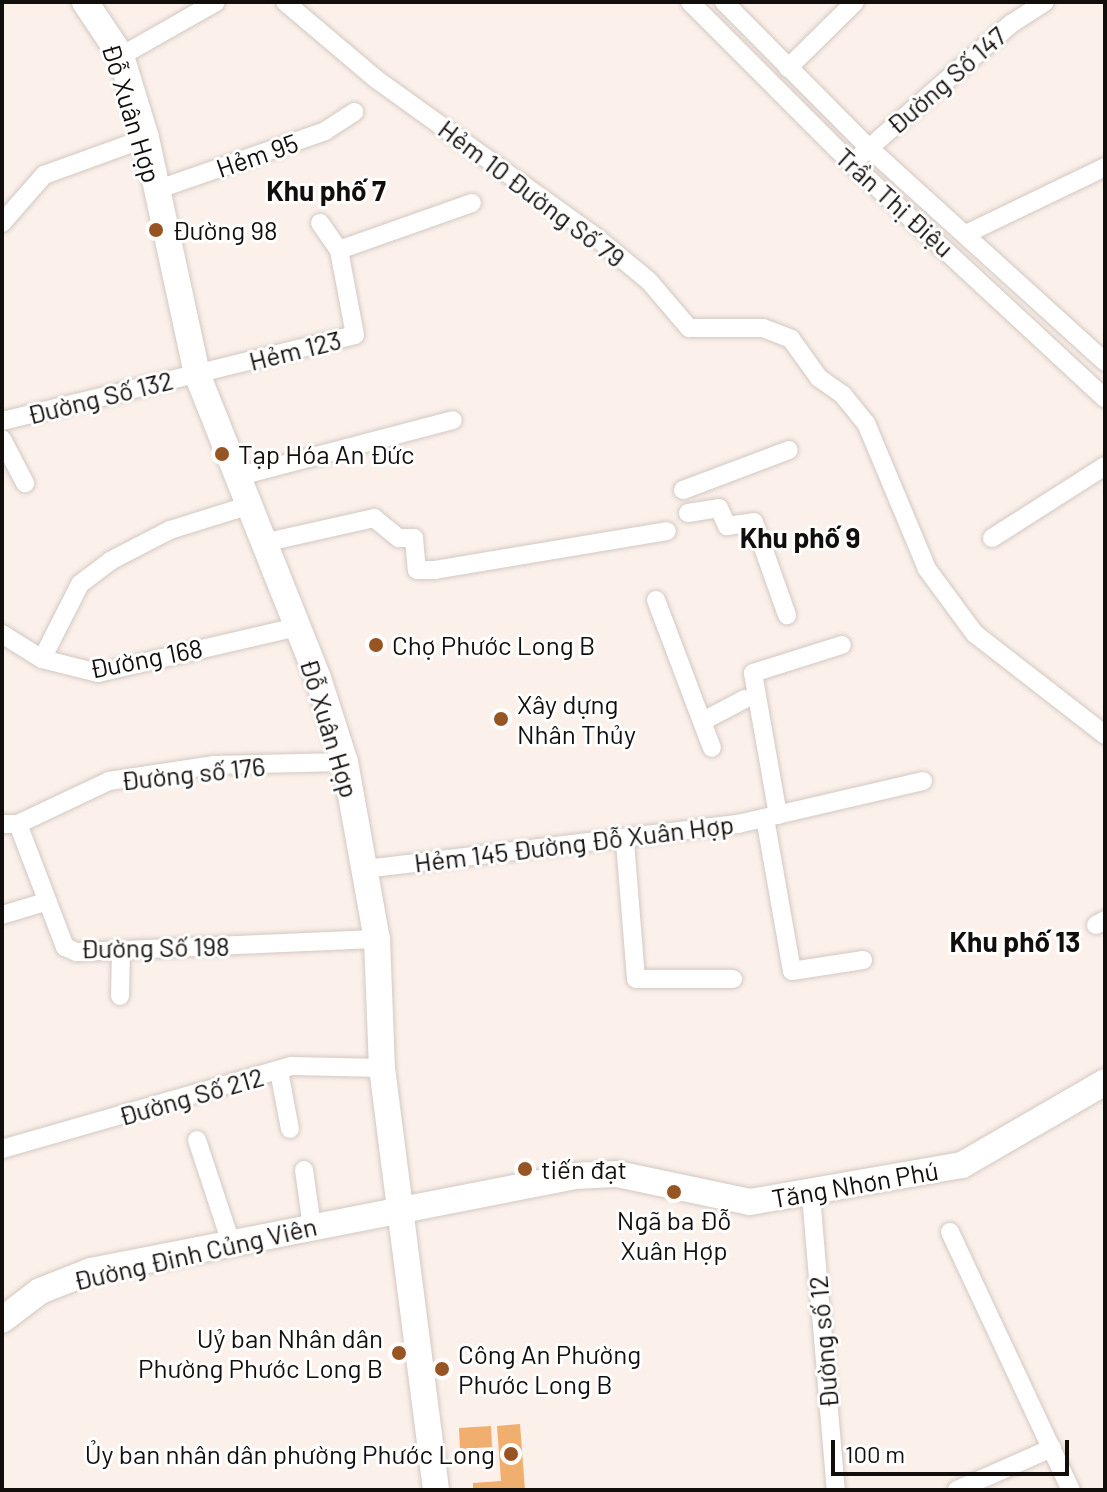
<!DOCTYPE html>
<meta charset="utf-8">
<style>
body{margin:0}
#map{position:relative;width:1107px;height:1492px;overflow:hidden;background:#fbf0ea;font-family:Barlow,sans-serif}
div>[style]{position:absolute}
.building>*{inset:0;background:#f0ae6f}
.roads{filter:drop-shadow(0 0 2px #d3c8c2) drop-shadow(0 0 2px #d3c8c2)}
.street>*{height:18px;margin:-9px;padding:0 9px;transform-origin:9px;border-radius:9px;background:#fff}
.secondary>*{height:26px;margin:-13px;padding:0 13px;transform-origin:13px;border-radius:13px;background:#fff}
.dots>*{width:22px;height:22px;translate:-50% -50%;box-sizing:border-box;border:4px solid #fff;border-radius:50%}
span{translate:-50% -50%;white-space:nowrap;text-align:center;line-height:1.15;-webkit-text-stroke:6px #fff;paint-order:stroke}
.street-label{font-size:26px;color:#120e0c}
.poi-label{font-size:26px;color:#120e0c}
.left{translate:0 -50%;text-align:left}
.right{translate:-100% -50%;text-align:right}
.neighbourhood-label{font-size:28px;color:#120e0c;font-weight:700}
.frame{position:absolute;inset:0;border:4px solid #120e0c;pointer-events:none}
.scale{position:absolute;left:831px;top:1440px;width:238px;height:36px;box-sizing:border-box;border:4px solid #120e0c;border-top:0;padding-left:10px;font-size:24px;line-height:28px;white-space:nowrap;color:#120e0c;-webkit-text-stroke:6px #fff;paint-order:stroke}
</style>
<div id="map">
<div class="building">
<i style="clip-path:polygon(520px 1424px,525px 1490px,473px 1490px,473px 1483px,501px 1481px,497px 1426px)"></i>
<i style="clip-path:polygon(491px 1426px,492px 1447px,460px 1449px,459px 1428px)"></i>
</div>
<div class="roads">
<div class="street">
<i style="left:285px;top:2px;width:119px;rotate:40.2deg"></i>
<i style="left:376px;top:79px;width:272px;rotate:35.7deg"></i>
<i style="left:597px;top:238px;width:67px;rotate:39.6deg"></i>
<i style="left:649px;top:281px;width:62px;rotate:49.6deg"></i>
<i style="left:689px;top:328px;width:74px"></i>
<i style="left:763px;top:328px;width:30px;rotate:21deg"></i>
<i style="left:791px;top:339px;width:48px;rotate:54.3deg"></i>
<i style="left:819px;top:378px;width:29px;rotate:35deg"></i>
<i style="left:843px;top:395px;width:36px;rotate:51deg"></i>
<i style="left:866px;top:423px;width:158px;rotate:67.3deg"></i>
<i style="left:927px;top:569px;width:81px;rotate:53.6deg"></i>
<i style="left:975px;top:634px;width:165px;rotate:37.8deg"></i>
<i style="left:690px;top:2px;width:229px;rotate:45deg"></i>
<i style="left:852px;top:164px;width:345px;rotate:42.8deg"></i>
<i style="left:724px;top:2px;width:204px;rotate:45.2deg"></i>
<i style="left:868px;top:147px;width:320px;rotate:42.2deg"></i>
<i style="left:121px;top:56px;width:109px;rotate:-29.6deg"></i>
<i style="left:788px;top:68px;width:94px;rotate:-44.6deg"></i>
<i style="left:860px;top:156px;width:201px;rotate:-41.2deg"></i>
<i style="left:1011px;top:24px;width:40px;rotate:-32.9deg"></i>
<i style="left:156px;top:190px;width:179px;rotate:-19.2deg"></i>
<i style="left:325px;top:131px;width:35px;rotate:-33deg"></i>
<i style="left:2px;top:223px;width:64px;rotate:-48.8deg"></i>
<i style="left:44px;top:175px;width:109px;rotate:-19.9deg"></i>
<i style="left:968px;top:233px;width:152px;rotate:-25.7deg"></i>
<i style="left:339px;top:250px;width:141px;rotate:-19.5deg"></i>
<i style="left:2px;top:421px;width:363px;rotate:-13.7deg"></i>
<i style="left:355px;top:335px;width:86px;rotate:-100.7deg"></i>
<i style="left:339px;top:250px;width:33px;rotate:-125deg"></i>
<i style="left:2px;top:439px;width:50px;rotate:62.4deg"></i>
<i style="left:236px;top:477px;width:224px;rotate:-14.7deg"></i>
<i style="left:683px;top:490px;width:113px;rotate:-20.7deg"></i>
<i style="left:688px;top:513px;width:31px;rotate:-9deg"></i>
<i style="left:719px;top:508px;width:20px;rotate:66deg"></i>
<i style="left:727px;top:526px;width:27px;rotate:-8deg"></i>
<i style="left:754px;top:522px;width:99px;rotate:70.5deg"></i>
<i style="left:992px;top:538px;width:134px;rotate:-32.5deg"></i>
<i style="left:263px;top:543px;width:114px;rotate:-12.7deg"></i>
<i style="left:374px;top:518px;width:32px;rotate:39deg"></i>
<i style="left:399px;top:538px;width:15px"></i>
<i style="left:414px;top:538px;width:32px;rotate:85deg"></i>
<i style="left:417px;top:570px;width:18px"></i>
<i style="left:435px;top:570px;width:235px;rotate:-9.5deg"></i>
<i style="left:656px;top:600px;width:158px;rotate:69.3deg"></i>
<i style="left:2px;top:634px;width:47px;rotate:32deg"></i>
<i style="left:42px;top:659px;width:58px;rotate:14deg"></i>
<i style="left:98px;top:673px;width:205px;rotate:-13deg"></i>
<i style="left:42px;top:659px;width:84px;rotate:-63.1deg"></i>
<i style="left:80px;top:584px;width:38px;rotate:-37deg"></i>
<i style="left:110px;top:561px;width:68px;rotate:-27.3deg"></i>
<i style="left:170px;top:530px;width:81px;rotate:-17.3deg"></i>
<i style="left:705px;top:720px;width:45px;rotate:-27.7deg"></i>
<i style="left:778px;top:815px;width:144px;rotate:-100deg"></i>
<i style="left:753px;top:673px;width:93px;rotate:-17.5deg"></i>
<i style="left:765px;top:818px;width:155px;rotate:80deg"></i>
<i style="left:792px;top:971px;width:72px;rotate:-8.8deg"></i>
<i style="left:2px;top:824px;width:16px"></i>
<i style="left:18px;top:824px;width:101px;rotate:-25.3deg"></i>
<i style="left:109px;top:781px;width:105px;rotate:-8.7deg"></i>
<i style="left:213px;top:765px;width:132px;rotate:-1.3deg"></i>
<i style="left:18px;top:824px;width:132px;rotate:69.1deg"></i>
<i style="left:65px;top:947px;width:12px;rotate:24deg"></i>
<i style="left:76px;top:952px;width:301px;rotate:-2.5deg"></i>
<i style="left:625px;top:842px;width:137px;rotate:85.4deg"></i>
<i style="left:636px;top:979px;width:97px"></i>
<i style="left:365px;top:869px;width:376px;rotate:-6.9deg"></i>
<i style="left:738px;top:824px;width:190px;rotate:-13.1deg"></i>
<i style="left:2px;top:915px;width:45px;rotate:-16.8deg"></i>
<i style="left:1096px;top:925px;width:10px;rotate:-29deg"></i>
<i style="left:120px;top:996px;width:46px;rotate:-88.8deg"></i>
<i style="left:279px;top:1071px;width:59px;rotate:79.3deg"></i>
<i style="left:197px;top:1140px;width:108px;rotate:71.7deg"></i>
<i style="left:2px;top:1149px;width:302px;rotate:-16deg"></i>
<i style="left:292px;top:1066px;width:90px;rotate:1.3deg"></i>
<i style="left:304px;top:1170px;width:57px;rotate:81.9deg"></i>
<i style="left:811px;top:1195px;width:296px;rotate:85.2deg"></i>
<i style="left:950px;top:1232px;width:285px;rotate:64.9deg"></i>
<i style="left:957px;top:1490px;width:104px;rotate:-23.9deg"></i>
</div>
<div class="secondary">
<i style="left:85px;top:2px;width:65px;rotate:56.3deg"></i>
<i style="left:121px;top:56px;width:86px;rotate:73deg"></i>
<i style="left:146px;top:138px;width:241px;rotate:77.8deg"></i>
<i style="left:197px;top:374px;width:327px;rotate:68.3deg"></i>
<i style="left:318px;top:678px;width:88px;rotate:72.2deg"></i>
<i style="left:345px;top:762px;width:180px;rotate:79.8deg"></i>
<i style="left:377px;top:939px;width:129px;rotate:87.8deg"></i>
<i style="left:382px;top:1068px;width:425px;rotate:82.7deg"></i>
<i style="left:2px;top:1320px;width:48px;rotate:-37.3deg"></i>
<i style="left:40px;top:1291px;width:55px;rotate:-21.4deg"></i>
<i style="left:91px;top:1271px;width:491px;rotate:-11.1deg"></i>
<i style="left:573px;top:1176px;width:44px;rotate:-2.6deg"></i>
<i style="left:617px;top:1174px;width:136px;rotate:11.9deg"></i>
<i style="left:750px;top:1202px;width:215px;rotate:-9.9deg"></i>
<i style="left:962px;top:1165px;width:165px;rotate:-30.1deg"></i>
</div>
</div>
<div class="dots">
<i style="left:156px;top:230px;background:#975523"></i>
<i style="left:222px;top:454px;background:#975523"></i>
<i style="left:376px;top:645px;background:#975523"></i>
<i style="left:501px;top:719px;background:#975523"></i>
<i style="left:525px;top:1169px;background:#975523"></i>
<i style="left:674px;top:1192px;background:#975523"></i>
<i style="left:399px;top:1353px;background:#975523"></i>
<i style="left:442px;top:1369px;background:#975523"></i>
<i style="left:511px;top:1454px;background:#975523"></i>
</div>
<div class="street-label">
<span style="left:946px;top:80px;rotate:-41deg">Đường Số 147</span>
<span style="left:132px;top:113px;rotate:73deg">Đỗ Xuân Hợp</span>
<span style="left:257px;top:155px;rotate:-19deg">Hẻm 95</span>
<span style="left:532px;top:193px;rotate:37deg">Hẻm 10 Đường Số 79</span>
<span style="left:895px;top:202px;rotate:42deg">Trần Thị Điệu</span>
<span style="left:295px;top:350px;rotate:-14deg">Hẻm 123</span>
<span style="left:100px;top:397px;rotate:-14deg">Đường Số 132</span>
<span style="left:146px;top:658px;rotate:-11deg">Đường 168</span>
<span style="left:330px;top:728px;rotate:73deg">Đỗ Xuân Hợp</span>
<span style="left:193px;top:773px;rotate:-6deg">Đường số 176</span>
<span style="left:574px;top:843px;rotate:-7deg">Hẻm 145 Đường Đỗ Xuân Hợp</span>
<span style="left:155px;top:947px;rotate:-1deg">Đường Số 198</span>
<span style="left:191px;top:1096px;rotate:-16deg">Đường Số 212</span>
<span style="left:855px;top:1184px;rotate:-10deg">Tăng Nhơn Phú</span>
<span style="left:195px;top:1253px;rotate:-13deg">Đường Đinh Củng Viên</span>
<span style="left:823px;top:1342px;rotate:-95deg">Đường số 12</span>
</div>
<div class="poi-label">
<span class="left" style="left:172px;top:230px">Đường 98</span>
<span class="left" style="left:238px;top:454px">Tạp Hóa An Đức</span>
<span class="left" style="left:392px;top:645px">Chợ Phước Long B</span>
<span class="left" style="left:517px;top:719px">Xây dựng<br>Nhân Thủy</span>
<span class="left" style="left:541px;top:1169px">tiến đạt</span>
<span style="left:674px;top:1235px">Ngã ba Đỗ<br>Xuân Hợp</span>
<span class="right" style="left:383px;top:1353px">Uỷ ban Nhân dân<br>Phường Phước Long B</span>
<span class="left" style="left:458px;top:1369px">Công An Phường<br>Phước Long B</span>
<span class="right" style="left:495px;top:1454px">Ủy ban nhân dân phường Phước Long</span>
</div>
<div class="neighbourhood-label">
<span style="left:326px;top:190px">Khu phố 7</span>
<span style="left:800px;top:537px">Khu phố 9</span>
<span style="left:1015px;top:941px">Khu phố 13</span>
</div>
<div class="frame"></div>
<div class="scale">100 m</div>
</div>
